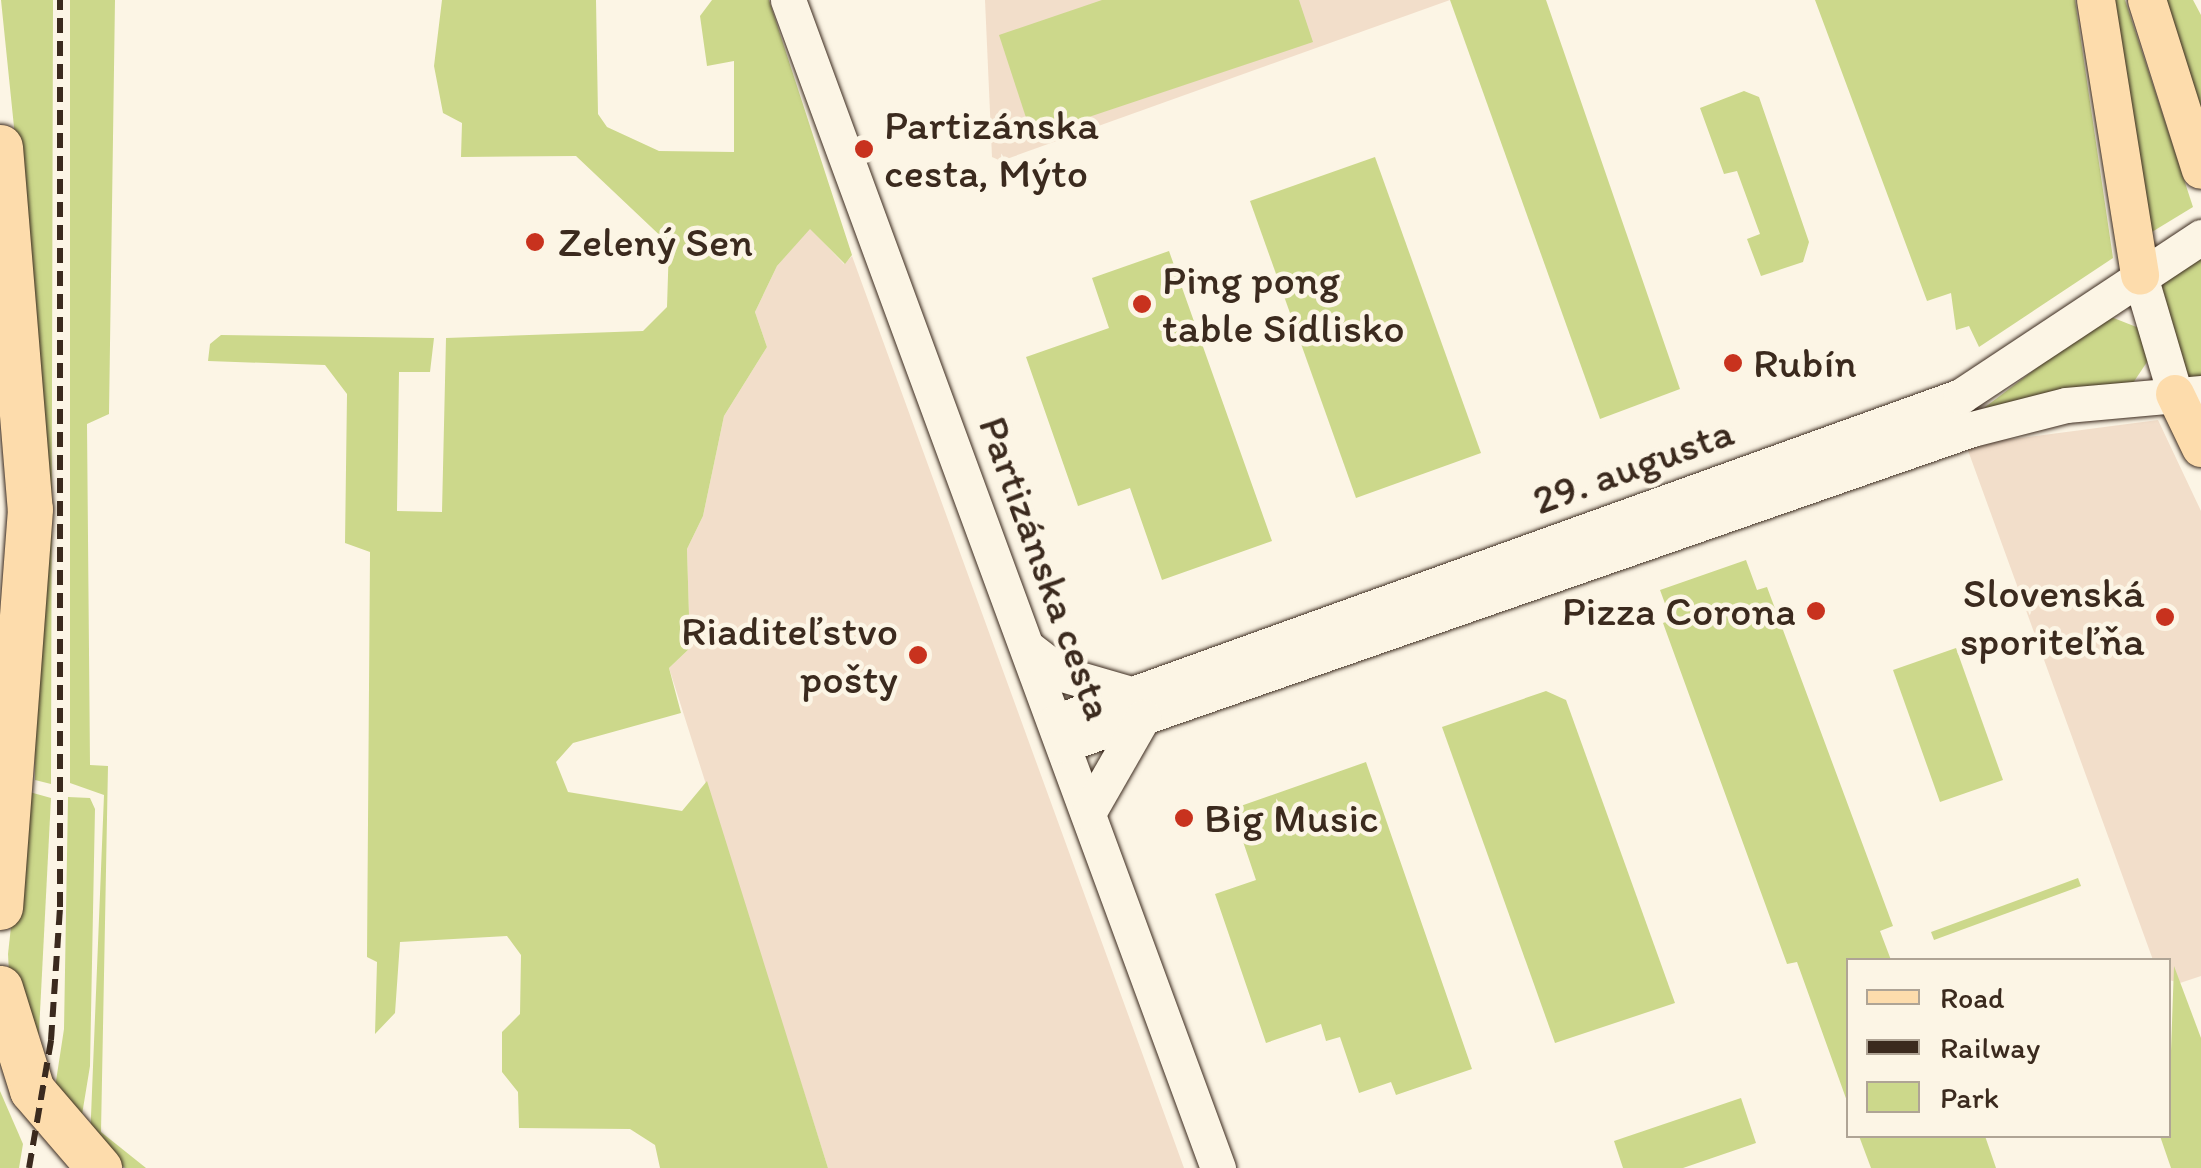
<!DOCTYPE html>
<meta charset="utf-8">
<style>
body{margin:0}
#map{position:relative;width:2201px;height:1168px;overflow:hidden;background:#fcf5e5;font-family:Itim,sans-serif}
div>[style]{position:absolute}
.built>*{inset:0;background:#f2deca}
.green>*{inset:0;background:#ccd88b}
.roads{filter:drop-shadow(0 0 2px #3b2a1e) drop-shadow(0 0 2px #3b2a1e)}
.secondary>*{height:35px;margin:-17.5px;padding:0 17.5px;transform-origin:17.5px;border-radius:17.5px;background:#fcf5e5}
.primary>*{height:38px;margin:-19px;padding:0 19px;transform-origin:19px;border-radius:19px;background:#fddcac}
.highway>*{height:45px;margin:-22.5px;padding:0 22.5px;transform-origin:22.5px;border-radius:22.5px;background:#fddcac}
.rail>*{height:6px;margin-top:-3px;transform-origin:0;background:repeating-linear-gradient(90deg,#3b2a1e 0 15px,transparent 0 23px)}
.dots>*{width:28px;height:28px;translate:-50% -50%;box-sizing:border-box;border:5px solid #fcf5e5;border-radius:50%}
span{translate:-50% -50%;white-space:nowrap;text-align:center;line-height:1.15;-webkit-text-stroke:9px #fcf5e5;paint-order:stroke}
.poi-label{font-size:42px;color:#3b2a1e}
.left{translate:0 -50%;text-align:left}
.right{translate:-100% -50%;text-align:right}
.street-label{font-size:42px;color:#3b2a1e}
.legend{position:absolute;left:1846px;top:958px;width:325px;height:180px;box-sizing:border-box;background:#fcf5e5;border:2px solid #afa495;margin:0;padding:12px 18px;list-style:none;font-size:30px;color:#3b2a1e}
.legend li{display:flex;align-items:center;gap:20px;height:50px}
.legend b{width:50px;border:2px solid #afa495}
</style>
<div id="map">
<div class="built">
<i style="clip-path:polygon(985px 0,1450px 0,1001px 161px,992px 157px)"></i>
<i style="clip-path:polygon(810px 228px,844px 264px,852px 256px,1184px 1168px,828px 1168px,669px 668px,690px 648px,687px 549px,703px 516px,724px 416px,767px 347px,755px 312px,777px 266px)"></i>
<i style="clip-path:polygon(2158px 420px,2201px 511px,2201px 976px,2180px 983px,2169px 980px,2168px 960px,2153px 960px,1966px 445px)"></i>
</div>
<div class="green">
<i style="clip-path:polygon(1px 0,53px 0,51px 784px,35px 780px,27px 254px)"></i>
<i style="clip-path:polygon(70px 0,115px 0,109px 414px,87px 424px,90px 765px,108px 766px,101px 1132px,146px 1168px,125px 1168px,90px 1141px,104px 795px,70px 783px)"></i>
<i style="clip-path:polygon(442px 0,596px 0,598px 114px,607px 127px,659px 151px,734px 152px,734px 61px,707px 66px,700px 16px,712px 0,769px 0,852px 255px,845px 264px,810px 229px,777px 266px,755px 312px,767px 347px,724px 416px,703px 516px,687px 549px,690px 648px,669px 668px,681px 713px,573px 743px,556px 762px,568px 792px,682px 811px,707px 781px,828px 1168px,660px 1168px,655px 1145px,630px 1129px,519px 1128px,518px 1092px,502px 1072px,502px 1032px,520px 1014px,521px 955px,507px 936px,400px 942px,395px 1013px,375px 1034px,377px 962px,367px 957px,370px 552px,345px 543px,347px 394px,325px 365px,208px 361px,210px 344px,221px 335px,434px 338px,430px 372px,399px 372px,397px 511px,442px 512px,446px 338px,643px 331px,667px 307px,669px 244px,576px 156px,461px 157px,462px 123px,443px 113px,434px 66px)"></i>
<i style="clip-path:polygon(1102px 0,1299px 0,1313px 42px,1032px 136px,999px 35px)"></i>
<i style="clip-path:polygon(1450px 0,1546px 0,1680px 389px,1600px 419px)"></i>
<i style="clip-path:polygon(1815px 0,2075px 0,2113px 258px,1979px 347px,1969px 326px,1956px 330px,1951px 293px,1927px 301px)"></i>
<i style="clip-path:polygon(2104px 0,2125px 0,2193px 207px,2142px 238px)"></i>
<i style="clip-path:polygon(2164px 0,2193px 0,2201px 15px,2201px 117px)"></i>
<i style="clip-path:polygon(1744px 91px,1759px 97px,1809px 242px,1803px 262px,1761px 276px,1747px 239px,1760px 234px,1737px 171px,1724px 174px,1700px 108px)"></i>
<i style="clip-path:polygon(1375px 157px,1481px 453px,1356px 498px,1250px 201px)"></i>
<i style="clip-path:polygon(1169px 251px,1272px 541px,1162px 580px,1130px 488px,1078px 506px,1026px 357px,1109px 328px,1092px 278px)"></i>
<i style="clip-path:polygon(2201px 254px,2201px 383px,2188px 382px,2160px 285px)"></i>
<i style="clip-path:polygon(2106px 315px,2139px 328px,2149px 359px,2131px 386px,1984px 408px)"></i>
<i style="clip-path:polygon(1746px 560px,1757px 590px,1767px 587px,1893px 926px,1880px 931px,1891px 960px,1848px 960px,1848px 1104px,1797px 962px,1787px 964px,1663px 623px,1671px 620px,1660px 590px)"></i>
<i style="clip-path:polygon(1956px 648px,2003px 780px,1940px 802px,1893px 670px)"></i>
<i style="clip-path:polygon(1546px 691px,1566px 700px,1675px 1003px,1555px 1043px,1442px 727px)"></i>
<i style="clip-path:polygon(1366px 762px,1472px 1069px,1396px 1095px,1391px 1082px,1359px 1093px,1340px 1037px,1326px 1041px,1321px 1024px,1266px 1043px,1215px 894px,1256px 880px,1232px 809px)"></i>
<i style="clip-path:polygon(26px 791px,51px 798px,37px 1071px,10px 992px,8px 954px)"></i>
<i style="clip-path:polygon(68px 797px,90px 798px,95px 809px,90px 1066px,79px 1133px,52px 1107px,64px 1029px)"></i>
<i style="clip-path:polygon(2078px 878px,2081px 886px,1934px 940px,1931px 932px)"></i>
<i style="clip-path:polygon(2174px 966px,2201px 1038px,2201px 1168px,2171px 1168px,2160px 1136px,2168px 1136px)"></i>
<i style="clip-path:polygon(0 1091px,23px 1144px,19px 1168px,0 1168px)"></i>
<i style="clip-path:polygon(1741px 1098px,1756px 1143px,1683px 1168px,1623px 1168px,1614px 1141px)"></i>
<i style="clip-path:polygon(1859px 1136px,1985px 1136px,1996px 1168px,1871px 1168px)"></i>
</div>
<div class="roads">
<div class="secondary">
<i style="left:788px;top:0;width:1245px;rotate:69.79deg"></i>
<i style="left:2140px;top:276px;width:123px;rotate:73.5deg"></i>
<i style="left:1028px;top:648px;width:43px;rotate:37.4deg"></i>
<i style="left:1062px;top:674px;width:72px;rotate:16.2deg"></i>
<i style="left:1055px;top:722px;width:963px;rotate:-19.79deg"></i>
<i style="left:1961px;top:396px;width:288px;rotate:-33.5deg"></i>
<i style="left:1063px;top:745px;width:962px;rotate:-19.17deg"></i>
<i style="left:1972px;top:429px;width:97px;rotate:-14.3deg"></i>
<i style="left:2066px;top:405px;width:136px;rotate:-5.1deg"></i>
<i style="left:1088px;top:813px;width:111px;rotate:-60.2deg"></i>
</div>
<div class="primary">
<i style="left:2096px;top:0;width:279px;rotate:80.9deg"></i>
<i style="left:2147px;top:0;width:178px;rotate:72.4deg"></i>
<i style="left:2175px;top:394px;width:60px;rotate:64.3deg"></i>
</div>
<div class="highway">
<i style="left:0;top:147px;width:363px;rotate:85.3deg"></i>
<i style="left:30px;top:509px;width:399px;rotate:94.3deg"></i>
<i style="left:0;top:988px;width:107px;rotate:72.6deg"></i>
<i style="left:32px;top:1090px;width:103px;rotate:49.3deg"></i>
</div>
</div>
<div class="rail">
<i style="left:29px;top:1168px;width:130px;rotate:-80.2deg"></i>
<i style="left:51px;top:1040px;width:133px;rotate:-86.1deg"></i>
<i style="left:60px;top:907px;width:907px;rotate:-90deg"></i>
</div>
<div class="dots">
<i style="left:864px;top:149px;background:#c8321e"></i>
<i style="left:535px;top:242px;background:#c8321e"></i>
<i style="left:1142px;top:304px;background:#c8321e"></i>
<i style="left:1733px;top:363px;background:#c8321e"></i>
<i style="left:1816px;top:611px;background:#c8321e"></i>
<i style="left:2165px;top:617px;background:#c8321e"></i>
<i style="left:918px;top:655px;background:#c8321e"></i>
<i style="left:1184px;top:818px;background:#c8321e"></i>
</div>
<div class="poi-label">
<span class="left" style="left:884px;top:149px">Partizánska<br>cesta, Mýto</span>
<span class="left" style="left:558px;top:242px">Zelený Sen</span>
<span class="left" style="left:1162px;top:304px">Ping pong<br>table Sídlisko</span>
<span class="left" style="left:1753px;top:363px">Rubín</span>
<span class="right" style="left:2145px;top:617px">Slovenská<br>sporiteľňa</span>
<span class="right" style="left:1796px;top:611px">Pizza Corona</span>
<span class="right" style="left:898px;top:655px">Riaditeľstvo<br>pošty</span>
<span class="left" style="left:1204px;top:818px">Big Music</span>
</div>
<div class="street-label">
<span style="left:1633px;top:466px;rotate:-20deg">29. augusta</span>
<span style="left:1046px;top:568px;rotate:70deg">Partizánska cesta</span>
</div>
<ul class="legend">
<li><b style="height:12px;background:#fddcac"></b>Road</li>
<li><b style="height:12px;background:#3b2a1e"></b>Railway</li>
<li><b style="height:28px;background:#ccd88b"></b>Park</li>
</ul>
</div>
